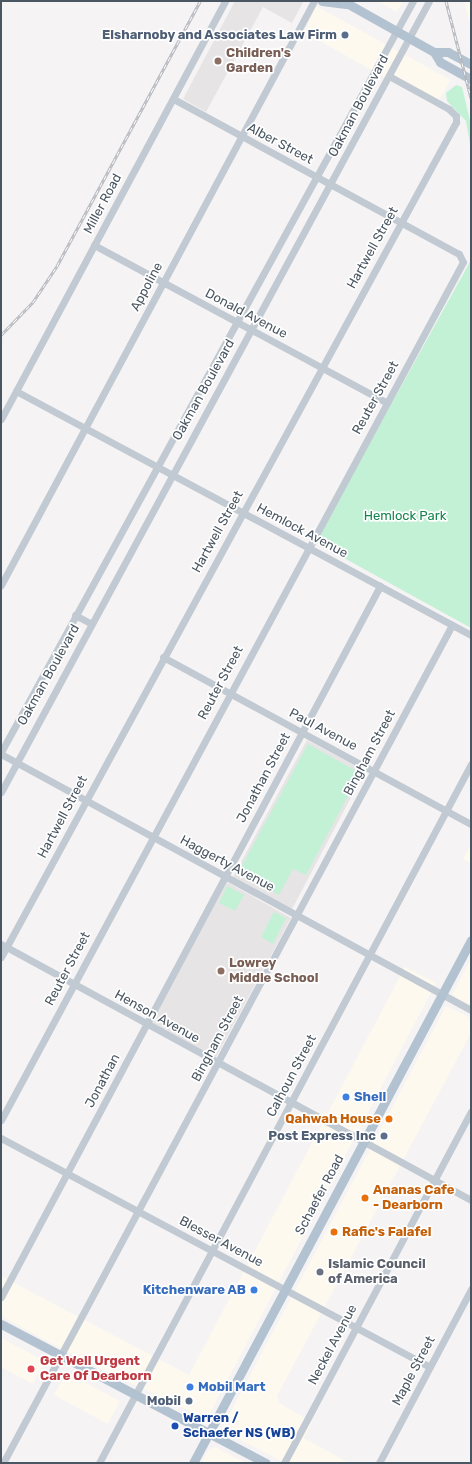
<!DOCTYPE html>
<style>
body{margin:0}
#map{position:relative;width:472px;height:1464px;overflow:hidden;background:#f5f3f3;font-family:Rubik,sans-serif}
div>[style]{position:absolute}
.commercial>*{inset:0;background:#fdf9ef}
.education>*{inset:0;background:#e6e4e5}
.green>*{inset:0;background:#c3f1d5}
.minor>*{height:7px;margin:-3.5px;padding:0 3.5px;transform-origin:3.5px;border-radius:3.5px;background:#c1cad2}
.major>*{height:9px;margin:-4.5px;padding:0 4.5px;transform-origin:4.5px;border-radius:4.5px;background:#b3c2d1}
.rail>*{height:3px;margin-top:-1.5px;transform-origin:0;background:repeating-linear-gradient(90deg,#fff 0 4.5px,#b5b8bd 0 9px);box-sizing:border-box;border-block:1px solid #b5b8bd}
.dots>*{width:11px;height:11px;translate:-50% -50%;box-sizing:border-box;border:2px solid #fff;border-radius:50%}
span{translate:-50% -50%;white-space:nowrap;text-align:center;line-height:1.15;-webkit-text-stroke:3.5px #fff;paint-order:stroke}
.service-label{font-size:13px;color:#4e5e75;font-weight:700}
.right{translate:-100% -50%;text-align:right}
.education-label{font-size:13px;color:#785e54;font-weight:700}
.left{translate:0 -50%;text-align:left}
.street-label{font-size:13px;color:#4a5661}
.park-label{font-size:13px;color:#17864f}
.shop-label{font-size:13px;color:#366cbe;font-weight:700}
.food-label{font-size:13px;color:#c56008;font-weight:700}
.worship-label{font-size:13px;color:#5b616d;font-weight:700}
.health-label{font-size:13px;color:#be3a42;font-weight:700}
.transit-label{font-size:13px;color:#164399;font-weight:700}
.frame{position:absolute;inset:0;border:2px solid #4a5661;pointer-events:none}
</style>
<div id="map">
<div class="commercial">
<i style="clip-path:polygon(376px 1px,403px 1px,397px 12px)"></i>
<i style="clip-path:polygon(464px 1px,471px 1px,471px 25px,470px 24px)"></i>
<i style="clip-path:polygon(316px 6px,451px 80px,435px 106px,304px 32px)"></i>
<i style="clip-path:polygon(471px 844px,471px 864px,463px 859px)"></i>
<i style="clip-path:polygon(471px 958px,471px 1006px,452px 995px)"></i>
<i style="clip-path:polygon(405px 967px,436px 983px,207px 1419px,82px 1360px,1px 1316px,1px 1276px,189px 1375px)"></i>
<i style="clip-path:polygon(446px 1006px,471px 1018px,471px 1033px,277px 1396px,279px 1403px,312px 1422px,304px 1438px,349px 1463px,285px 1463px,221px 1430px)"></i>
<i style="clip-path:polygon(1px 1338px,45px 1361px,33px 1384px,1px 1367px)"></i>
<i style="clip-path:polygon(66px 1372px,120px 1401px,108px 1424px,54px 1395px)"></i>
<i style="clip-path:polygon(215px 1447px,246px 1463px,201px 1463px,209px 1449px)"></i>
</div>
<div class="education">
<i style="clip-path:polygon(235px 1px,303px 2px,292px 23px,263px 7px,206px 112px,183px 99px)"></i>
<i style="clip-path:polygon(307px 740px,365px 771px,292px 909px,233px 877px)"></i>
<i style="clip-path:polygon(227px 882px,291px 918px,215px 1059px,151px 1023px)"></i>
</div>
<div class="green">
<i style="clip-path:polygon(456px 85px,462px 87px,471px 125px,471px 150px,466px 121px,447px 101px,446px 93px)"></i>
<i style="clip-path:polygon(471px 260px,471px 628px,315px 542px)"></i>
<i style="clip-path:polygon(308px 744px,360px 773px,306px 875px,293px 869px,279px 895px,238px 873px)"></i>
<i style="clip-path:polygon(227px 886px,244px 895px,235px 911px,219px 903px)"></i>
<i style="clip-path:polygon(274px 912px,286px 918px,273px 944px,261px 937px)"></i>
</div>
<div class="minor">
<i style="left:94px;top:245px;width:333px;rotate:28.3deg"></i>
<i style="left:16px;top:391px;width:516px;rotate:28.2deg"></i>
<i style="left:1px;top:419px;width:474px;rotate:-61.8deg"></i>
<i style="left:1px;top:585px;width:663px;rotate:-61.81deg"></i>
<i style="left:75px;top:615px;width:17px;rotate:28deg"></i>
<i style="left:163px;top:657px;width:350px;rotate:28.5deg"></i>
<i style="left:1px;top:752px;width:857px;rotate:-61.25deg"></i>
<i style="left:1px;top:754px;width:535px;rotate:28.58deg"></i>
<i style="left:1px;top:792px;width:899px;rotate:-61.58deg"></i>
<i style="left:1px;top:944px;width:535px;rotate:28.58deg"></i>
<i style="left:1px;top:957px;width:951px;rotate:-61.41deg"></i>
<i style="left:456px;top:122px;width:6px;rotate:-90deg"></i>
<i style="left:456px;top:116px;width:10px;rotate:-135deg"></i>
<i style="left:449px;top:109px;width:68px;rotate:-151.2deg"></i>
<i style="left:1px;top:1120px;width:974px;rotate:-61.7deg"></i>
<i style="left:463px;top:262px;width:9px;rotate:-117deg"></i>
<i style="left:459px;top:254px;width:325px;rotate:-151.5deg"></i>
<i style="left:1px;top:1138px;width:486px;rotate:28.1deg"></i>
<i style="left:1px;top:1297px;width:806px;rotate:-61.94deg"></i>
<i style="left:3px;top:1463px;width:951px;rotate:-61.82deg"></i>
<i style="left:99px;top:1463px;width:792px;rotate:-61.98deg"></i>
<i style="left:284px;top:1463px;width:398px;rotate:-62deg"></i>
<i style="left:379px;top:1463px;width:197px;rotate:-62.1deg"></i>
</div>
<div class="major">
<i style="left:322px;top:1px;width:24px;rotate:7deg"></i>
<i style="left:343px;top:1px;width:104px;rotate:29.3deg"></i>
<i style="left:434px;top:52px;width:14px"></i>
<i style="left:448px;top:52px;width:26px;rotate:28deg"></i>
<i style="left:434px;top:52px;width:12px;rotate:59deg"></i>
<i style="left:440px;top:62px;width:35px;rotate:29deg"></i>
<i style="left:1px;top:1324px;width:299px;rotate:27.7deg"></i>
<i style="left:193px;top:1463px;width:592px;rotate:-62.01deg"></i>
</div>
<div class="rail">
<i style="left:446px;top:1px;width:100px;rotate:75.5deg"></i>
<i style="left:1px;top:335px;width:46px;rotate:-45.9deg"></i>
<i style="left:33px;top:302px;width:43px;rotate:-56.3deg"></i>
<i style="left:57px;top:266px;width:301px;rotate:-61.6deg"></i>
</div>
<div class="dots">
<i style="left:345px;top:35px;background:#5c6f8a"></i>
<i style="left:218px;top:61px;background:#8d6e63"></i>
<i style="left:221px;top:971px;background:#8d6e63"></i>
<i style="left:346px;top:1097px;background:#3f7fe0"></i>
<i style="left:389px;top:1119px;background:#e8710a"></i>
<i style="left:384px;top:1136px;background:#5c6f8a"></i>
<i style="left:365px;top:1198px;background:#e8710a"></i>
<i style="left:334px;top:1232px;background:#e8710a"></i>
<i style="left:320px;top:1272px;background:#6b7280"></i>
<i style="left:254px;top:1290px;background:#3f7fe0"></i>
<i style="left:31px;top:1369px;background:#e0444e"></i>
<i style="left:190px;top:1387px;background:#3f7fe0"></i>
<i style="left:189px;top:1401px;background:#5c6f8a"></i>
<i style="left:175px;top:1426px;background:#1a4fb4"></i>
</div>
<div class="service-label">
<span class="right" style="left:337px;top:35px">Elsharnoby and Associates Law Firm</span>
<span class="right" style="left:376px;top:1136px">Post Express Inc</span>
<span class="right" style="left:181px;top:1401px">Mobil</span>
</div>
<div class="education-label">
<span class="left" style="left:226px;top:61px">Children's<br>Garden</span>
<span class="left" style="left:229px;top:971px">Lowrey<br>Middle School</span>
</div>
<div class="street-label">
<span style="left:359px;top:106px;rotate:-62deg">Oakman Boulevard</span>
<span style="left:280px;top:144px;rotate:28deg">Alber Street</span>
<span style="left:103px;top:204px;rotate:-62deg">Miller Road</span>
<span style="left:373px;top:248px;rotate:-61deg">Hartwell Street</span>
<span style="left:147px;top:287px;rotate:-62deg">Appoline</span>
<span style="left:246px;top:314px;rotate:28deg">Donald Avenue</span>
<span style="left:204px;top:390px;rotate:-61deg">Oakman Boulevard</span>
<span style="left:376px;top:398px;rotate:-61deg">Reuter Street</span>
<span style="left:302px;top:531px;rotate:28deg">Hemlock Avenue</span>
<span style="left:218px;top:532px;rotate:-61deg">Hartwell Street</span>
<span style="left:49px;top:675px;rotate:-61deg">Oakman Boulevard</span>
<span style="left:221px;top:683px;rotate:-62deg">Reuter Street</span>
<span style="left:323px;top:730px;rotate:28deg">Paul Avenue</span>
<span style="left:370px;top:753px;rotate:-62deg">Bingham Street</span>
<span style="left:264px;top:778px;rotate:-62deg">Jonathan Street</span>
<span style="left:63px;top:817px;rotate:-62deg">Hartwell Street</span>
<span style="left:227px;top:864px;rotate:28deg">Haggerty Avenue</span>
<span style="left:68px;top:969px;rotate:-62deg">Reuter Street</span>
<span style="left:157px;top:1017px;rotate:29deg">Henson Avenue</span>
<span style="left:218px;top:1039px;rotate:-62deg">Bingham Street</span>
<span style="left:292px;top:1076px;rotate:-62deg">Calhoun Street</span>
<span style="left:103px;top:1081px;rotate:-62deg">Jonathan</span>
<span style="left:320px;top:1195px;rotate:-62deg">Schaefer Road</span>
<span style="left:221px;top:1242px;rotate:28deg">Blesser Avenue</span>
<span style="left:333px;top:1345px;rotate:-62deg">Neckel Avenue</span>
<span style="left:414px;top:1371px;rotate:-62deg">Maple Street</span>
</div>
<div class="park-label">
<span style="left:405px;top:516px">Hemlock Park</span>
</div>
<div class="shop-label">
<span class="left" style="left:354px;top:1097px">Shell</span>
<span class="right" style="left:246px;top:1290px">Kitchenware AB</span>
<span class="left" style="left:198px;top:1387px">Mobil Mart</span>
</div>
<div class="food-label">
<span class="right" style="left:381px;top:1119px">Qahwah House</span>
<span class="left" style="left:373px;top:1198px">Ananas Cafe<br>- Dearborn</span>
<span class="left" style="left:342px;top:1232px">Rafic's Falafel</span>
</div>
<div class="worship-label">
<span class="left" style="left:328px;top:1272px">Islamic Council<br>of America</span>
</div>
<div class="health-label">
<span class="left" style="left:40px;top:1369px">Get Well Urgent<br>Care Of Dearborn</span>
</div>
<div class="transit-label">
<span class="left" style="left:183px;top:1426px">Warren /<br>Schaefer NS (WB)</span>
</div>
<div class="frame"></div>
</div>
